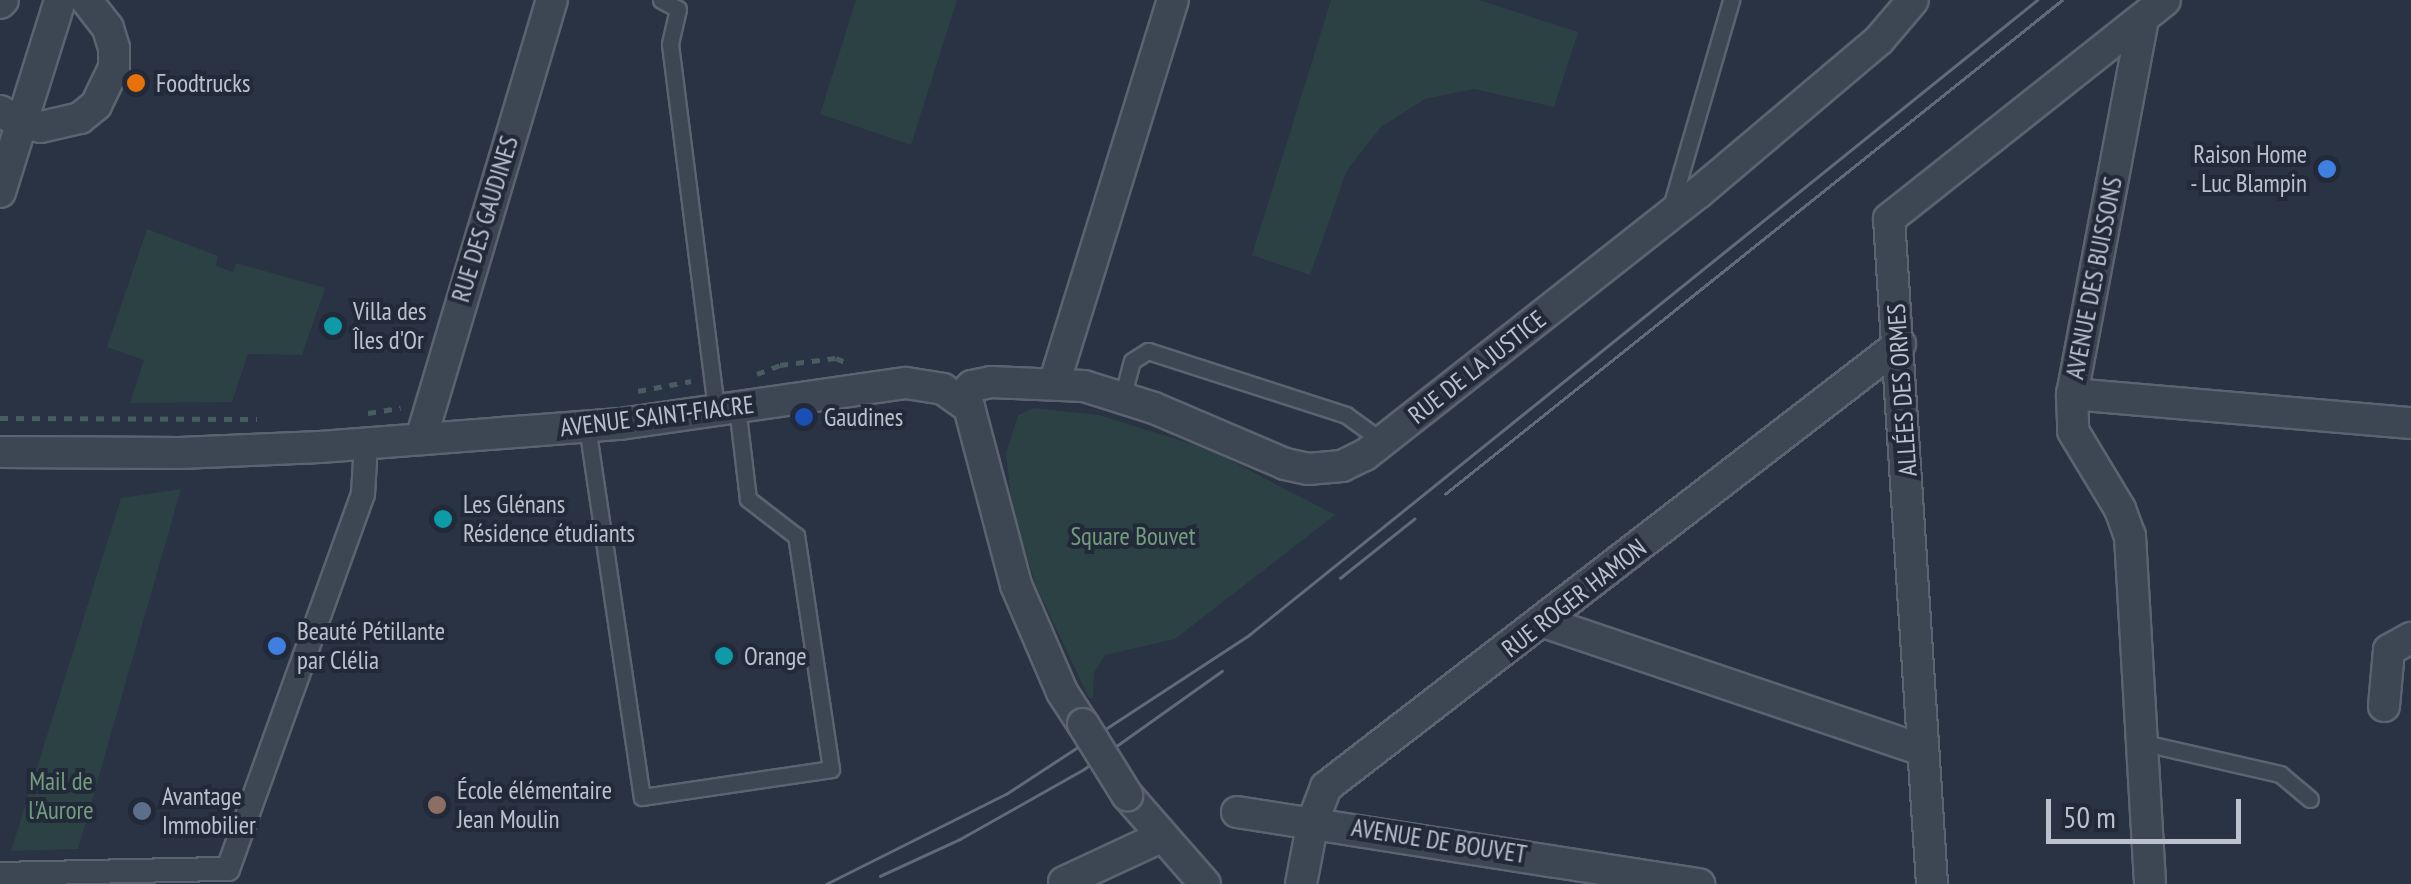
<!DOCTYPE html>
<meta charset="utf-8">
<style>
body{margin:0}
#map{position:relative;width:2411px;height:884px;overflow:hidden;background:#293343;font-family:"PT Sans Narrow",sans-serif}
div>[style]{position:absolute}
.green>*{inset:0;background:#2b4144}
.path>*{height:5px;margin-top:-2.5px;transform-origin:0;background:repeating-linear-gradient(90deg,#495d61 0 8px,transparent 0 16px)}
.roads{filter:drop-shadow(2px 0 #5c6370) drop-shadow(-2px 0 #5c6370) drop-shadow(0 2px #5c6370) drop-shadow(0 -2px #5c6370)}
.service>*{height:15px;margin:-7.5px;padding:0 7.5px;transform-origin:7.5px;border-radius:7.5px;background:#3d4653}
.pedestrian>*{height:22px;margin:-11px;padding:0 11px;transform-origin:11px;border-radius:11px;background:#3d4653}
.minor>*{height:30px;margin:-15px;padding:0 15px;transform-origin:15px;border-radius:15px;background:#3d4653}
.tram>*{height:2.5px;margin:-1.25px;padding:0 1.25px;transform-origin:1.25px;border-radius:1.25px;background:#5f6a7a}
.bridges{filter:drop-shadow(2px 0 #5c6370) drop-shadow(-2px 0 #5c6370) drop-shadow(0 2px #5c6370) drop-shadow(0 -2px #5c6370)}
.minor-bridge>*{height:30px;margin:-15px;padding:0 15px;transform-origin:15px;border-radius:15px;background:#3d4653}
.dots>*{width:28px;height:28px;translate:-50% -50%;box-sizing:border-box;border:5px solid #222a39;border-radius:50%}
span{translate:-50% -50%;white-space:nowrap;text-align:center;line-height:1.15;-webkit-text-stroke:8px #222a39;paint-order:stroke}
.poi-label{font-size:25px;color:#bbc1cd}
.left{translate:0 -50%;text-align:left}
.right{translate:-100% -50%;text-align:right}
.street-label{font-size:25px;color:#bbc1cd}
.park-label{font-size:25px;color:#739c7d}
.scale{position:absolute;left:2046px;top:799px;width:195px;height:45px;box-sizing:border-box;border:5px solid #bbc1cd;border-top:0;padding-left:12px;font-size:30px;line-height:35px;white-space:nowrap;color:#bbc1cd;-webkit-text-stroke:8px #222a39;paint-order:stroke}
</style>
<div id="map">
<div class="green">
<div style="clip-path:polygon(856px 0,957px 0,911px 145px,820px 114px)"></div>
<div style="clip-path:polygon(1331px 0,1479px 0,1578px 32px,1554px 107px,1474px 89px,1425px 99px,1381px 127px,1347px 170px,1310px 275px,1252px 255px)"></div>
<div style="clip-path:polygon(147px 229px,218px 256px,216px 266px,233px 272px,236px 263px,325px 288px,302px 355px,248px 354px,232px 402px,130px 403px,144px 360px,107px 347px)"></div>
<div style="clip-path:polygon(1034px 408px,1099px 415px,1211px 450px,1335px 515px,1175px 639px,1105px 655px,1094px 673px,1093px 698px,1089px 698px,1036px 586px,1012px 508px,1006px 453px,1018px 415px)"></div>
<div style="clip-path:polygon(181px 489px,78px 849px,11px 851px,121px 498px)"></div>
</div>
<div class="path">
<div style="left:757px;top:374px;width:25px;rotate:-21deg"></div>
<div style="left:780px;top:365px;width:56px;rotate:-7.1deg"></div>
<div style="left:836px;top:358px;width:12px;rotate:24deg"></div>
<div style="left:638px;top:391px;width:54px;rotate:-10.7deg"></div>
<div style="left:368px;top:413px;width:33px;rotate:-9deg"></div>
<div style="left:0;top:418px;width:257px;rotate:0.2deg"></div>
</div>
<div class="roads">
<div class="service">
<div style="left:661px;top:0;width:19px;rotate:28deg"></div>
<div style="left:678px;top:9px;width:36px;rotate:103deg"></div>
<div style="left:670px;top:44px;width:369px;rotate:82.8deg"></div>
<div style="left:1671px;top:207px;width:216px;rotate:-73.8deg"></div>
<div style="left:1122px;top:398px;width:38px;rotate:-75deg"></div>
<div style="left:1132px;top:361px;width:19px;rotate:-32deg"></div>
<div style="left:1148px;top:351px;width:208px;rotate:17.9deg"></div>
<div style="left:1346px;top:415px;width:44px;rotate:35.8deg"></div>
<div style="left:587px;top:426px;width:375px;rotate:81.6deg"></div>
<div style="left:642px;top:797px;width:191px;rotate:-8.4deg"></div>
<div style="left:831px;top:769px;width:236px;rotate:-98.5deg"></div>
<div style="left:796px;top:536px;width:61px;rotate:-142.4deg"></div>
<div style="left:748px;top:499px;width:93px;rotate:-96.8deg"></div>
<div style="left:2140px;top:742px;width:144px;rotate:12.9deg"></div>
<div style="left:2280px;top:774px;width:39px;rotate:40deg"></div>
</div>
<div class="pedestrian">
<div style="left:0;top:874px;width:228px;rotate:-1.3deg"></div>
<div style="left:228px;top:869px;width:399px;rotate:-70.2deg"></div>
<div style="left:363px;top:494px;width:51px;rotate:-86.6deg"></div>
</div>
<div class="minor">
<div style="left:0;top:3px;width:4px;rotate:-45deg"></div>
<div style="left:2143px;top:19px;width:382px;rotate:100.7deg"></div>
<div style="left:2072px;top:394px;width:37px;rotate:88deg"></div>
<div style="left:2073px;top:431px;width:91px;rotate:58.9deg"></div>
<div style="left:2120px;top:509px;width:29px;rotate:70deg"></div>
<div style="left:2130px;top:536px;width:349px;rotate:86.7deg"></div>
<div style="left:0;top:111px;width:24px;rotate:30deg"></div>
<div style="left:21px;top:123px;width:20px;rotate:11deg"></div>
<div style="left:41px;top:127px;width:40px;rotate:-13deg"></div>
<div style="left:80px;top:118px;width:21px;rotate:-39deg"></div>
<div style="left:96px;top:105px;width:41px;rotate:-64.1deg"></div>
<div style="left:114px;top:68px;width:20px;rotate:-90deg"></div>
<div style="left:114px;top:48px;width:21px;rotate:-107deg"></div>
<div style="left:108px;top:28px;width:36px;rotate:-128deg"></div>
<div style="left:0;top:192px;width:201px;rotate:-72.6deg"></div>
<div style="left:1054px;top:384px;width:402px;rotate:-72.8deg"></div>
<div style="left:2072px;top:394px;width:340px;rotate:4.9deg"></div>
<div style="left:960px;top:398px;width:17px;rotate:-45deg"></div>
<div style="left:972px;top:386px;width:19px;rotate:-12deg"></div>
<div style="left:991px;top:382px;width:93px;rotate:2.5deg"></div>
<div style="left:1084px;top:386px;width:73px;rotate:17.4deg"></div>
<div style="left:1154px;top:408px;width:142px;rotate:23.1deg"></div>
<div style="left:1285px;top:464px;width:24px;rotate:12deg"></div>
<div style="left:1308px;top:469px;width:34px;rotate:-5deg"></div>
<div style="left:1342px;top:466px;width:25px;rotate:-26deg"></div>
<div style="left:1365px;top:455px;width:424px;rotate:-38.2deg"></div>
<div style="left:1698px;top:193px;width:237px;rotate:-40.2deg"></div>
<div style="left:1879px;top:40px;width:52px;rotate:-49.6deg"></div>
<div style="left:421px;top:439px;width:458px;rotate:-73.4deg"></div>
<div style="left:0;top:452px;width:180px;rotate:0.3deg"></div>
<div style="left:180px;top:453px;width:140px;rotate:-2.5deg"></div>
<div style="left:320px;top:447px;width:301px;rotate:-4.4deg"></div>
<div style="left:620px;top:424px;width:289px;rotate:-8.2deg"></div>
<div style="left:906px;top:383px;width:37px;rotate:9deg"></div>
<div style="left:943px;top:389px;width:32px;rotate:35deg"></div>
<div style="left:969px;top:407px;width:184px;rotate:75.2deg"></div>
<div style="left:1016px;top:585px;width:116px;rotate:66.7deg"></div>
<div style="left:1062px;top:692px;width:38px;rotate:57deg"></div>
<div style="left:1544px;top:622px;width:399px;rotate:18.7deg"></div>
<div style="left:2384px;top:706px;width:56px;rotate:-84.9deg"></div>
<div style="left:2389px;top:650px;width:25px;rotate:-29deg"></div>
<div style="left:1127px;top:795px;width:118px;rotate:48.8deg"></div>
<div style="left:1237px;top:812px;width:468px;rotate:8.9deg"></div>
<div style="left:1064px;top:882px;width:107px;rotate:-24.9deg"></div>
<div style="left:1301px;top:884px;width:64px;rotate:-79.2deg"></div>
<div style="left:1313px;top:821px;width:36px;rotate:-69deg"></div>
<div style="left:1326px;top:787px;width:725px;rotate:-37.66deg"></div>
<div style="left:1932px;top:884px;width:666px;rotate:-93.7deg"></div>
<div style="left:1889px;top:219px;width:352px;rotate:-38.4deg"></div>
</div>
</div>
<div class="tram">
<div style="left:1445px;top:494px;width:790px;rotate:-38.68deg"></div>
<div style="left:1340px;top:578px;width:95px;rotate:-38.6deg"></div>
<div style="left:880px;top:876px;width:88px;rotate:-24.8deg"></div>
<div style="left:960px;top:839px;width:142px;rotate:-29.4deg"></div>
<div style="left:1084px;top:769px;width:169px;rotate:-35.4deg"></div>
<div style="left:826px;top:884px;width:201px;rotate:-26.6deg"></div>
<div style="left:1006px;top:794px;width:290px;rotate:-33.2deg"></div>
<div style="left:1249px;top:635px;width:1012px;rotate:-38.86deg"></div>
</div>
<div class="bridges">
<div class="minor-bridge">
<div style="left:1083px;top:724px;width:84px;rotate:58.2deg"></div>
</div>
</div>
<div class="dots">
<div style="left:136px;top:83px;background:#e8710a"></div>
<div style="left:2327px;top:169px;background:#3f7fe0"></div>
<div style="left:333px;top:326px;background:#0f9aa8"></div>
<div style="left:804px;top:417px;background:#1a4fb4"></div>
<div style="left:443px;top:519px;background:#0f9aa8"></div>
<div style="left:277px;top:646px;background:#3f7fe0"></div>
<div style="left:724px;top:656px;background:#0f9aa8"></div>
<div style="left:437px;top:805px;background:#8d6e63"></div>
<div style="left:142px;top:811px;background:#5c6f8a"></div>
</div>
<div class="poi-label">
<span class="left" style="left:156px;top:83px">Foodtrucks</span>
<span class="right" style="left:2307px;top:169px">Raison Home<br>- Luc Blampin</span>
<span class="left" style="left:353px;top:326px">Villa des<br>Îles d'Or</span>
<span class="left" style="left:824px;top:417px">Gaudines</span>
<span class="left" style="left:463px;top:519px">Les Glénans<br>Résidence étudiants</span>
<span class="left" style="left:297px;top:646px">Beauté Pétillante<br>par Clélia</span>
<span class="left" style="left:744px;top:656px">Orange</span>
<span class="left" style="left:457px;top:805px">École élémentaire<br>Jean Moulin</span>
<span class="left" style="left:162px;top:811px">Avantage<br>Immobilier</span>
</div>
<div class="street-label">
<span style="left:485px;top:219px;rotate:-73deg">RUE DES GAUDINES</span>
<span style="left:2094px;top:278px;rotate:-79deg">AVENUE DES BUISSONS</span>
<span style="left:1477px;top:367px;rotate:-38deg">RUE DE LA JUSTICE</span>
<span style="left:1902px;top:390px;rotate:-94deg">ALLÉES DES ORMES</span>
<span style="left:657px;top:416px;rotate:-7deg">AVENUE SAINT-FIACRE</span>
<span style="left:1574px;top:598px;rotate:-38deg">RUE ROGER HAMON</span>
<span style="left:1439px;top:841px;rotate:9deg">AVENUE DE BOUVET</span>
</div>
<div class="park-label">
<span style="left:1133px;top:536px">Square Bouvet</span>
<span style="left:61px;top:796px">Mail de<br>l'Aurore</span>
</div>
<div class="scale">50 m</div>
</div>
